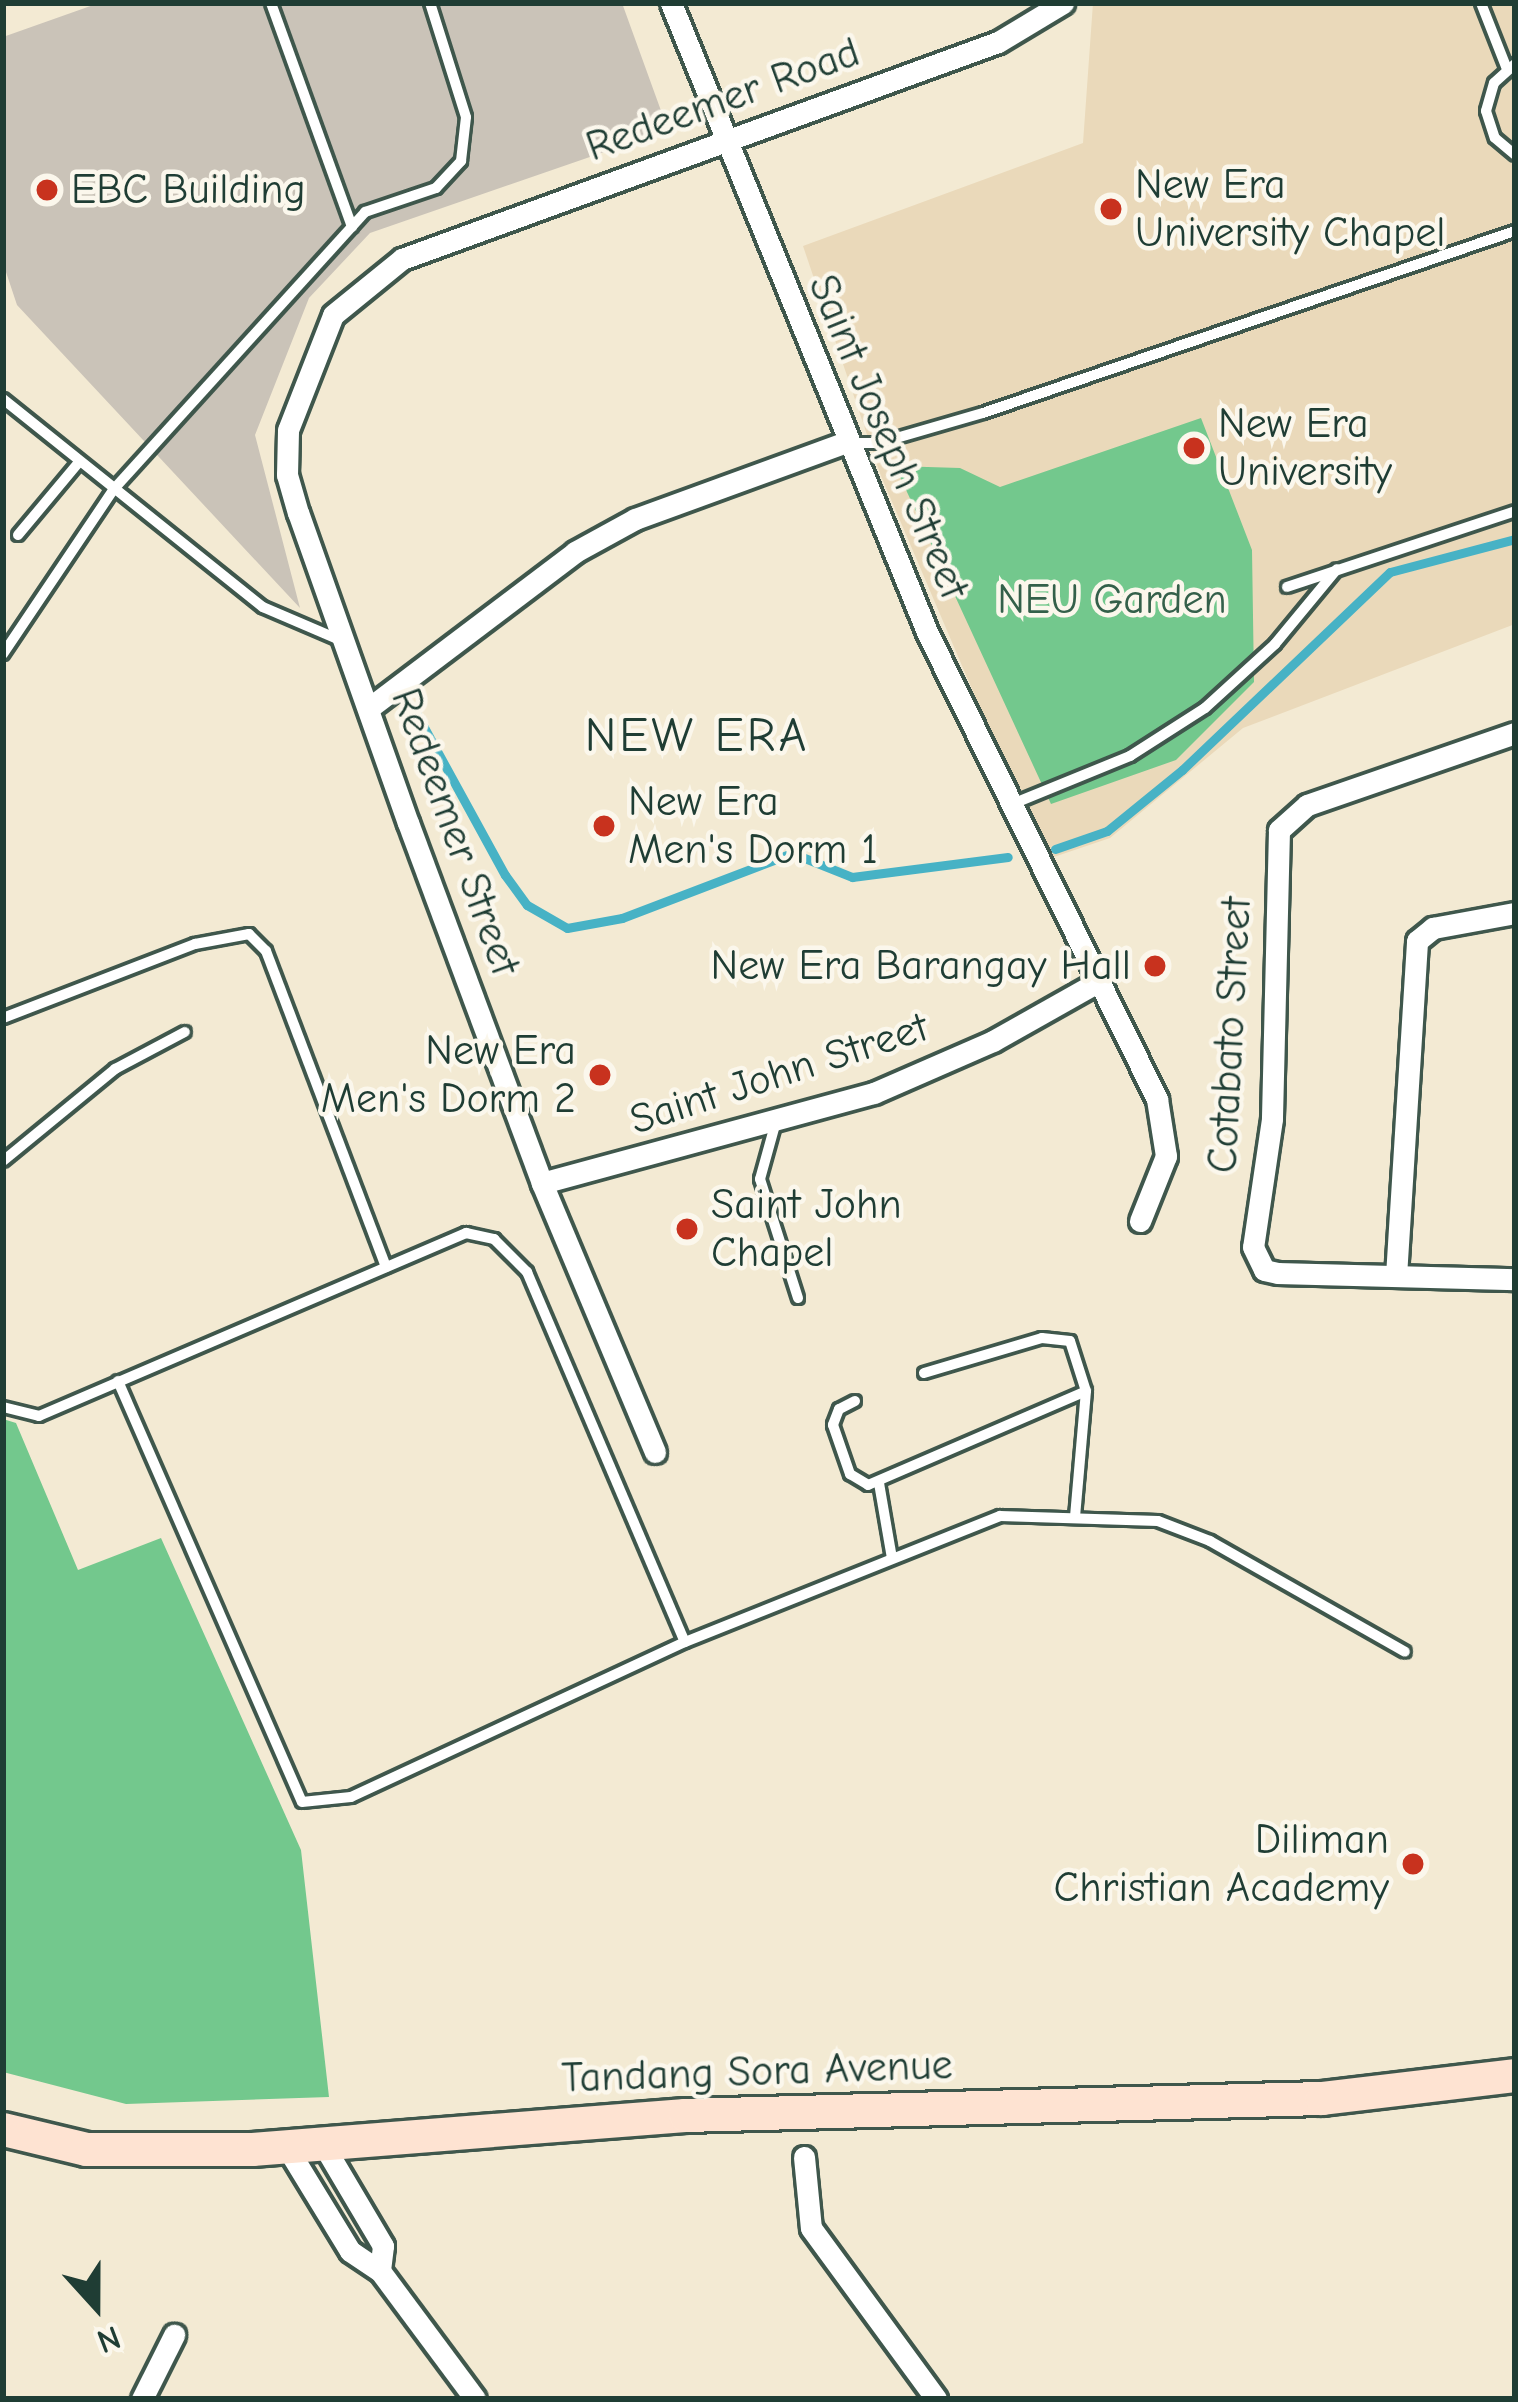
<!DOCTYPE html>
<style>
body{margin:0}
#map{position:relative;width:1518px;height:2402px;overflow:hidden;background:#f3ead3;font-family:"Comic Neue",sans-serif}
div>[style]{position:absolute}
.built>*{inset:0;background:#ead9ba}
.industrial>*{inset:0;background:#cac3b8}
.green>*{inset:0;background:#73c88d}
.stream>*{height:9px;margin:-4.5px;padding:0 4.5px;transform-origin:4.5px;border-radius:4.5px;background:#47b2c5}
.roads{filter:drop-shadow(3px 0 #3f574c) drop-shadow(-3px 0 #3f574c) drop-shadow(0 3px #3f574c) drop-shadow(0 -3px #3f574c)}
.service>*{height:10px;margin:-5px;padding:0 5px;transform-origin:5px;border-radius:5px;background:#fff}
.minor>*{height:21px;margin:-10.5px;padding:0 10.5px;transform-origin:10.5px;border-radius:10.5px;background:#fff}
.secondary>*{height:33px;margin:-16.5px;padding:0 16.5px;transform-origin:16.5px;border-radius:16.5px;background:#fee3d2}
.dots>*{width:33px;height:33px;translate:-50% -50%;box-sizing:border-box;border:6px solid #fbf7ec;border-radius:50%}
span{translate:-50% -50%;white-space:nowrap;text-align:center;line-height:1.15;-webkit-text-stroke:9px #fbf7ec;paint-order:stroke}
.street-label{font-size:42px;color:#1f3d34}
.poi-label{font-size:42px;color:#1f3d34}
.left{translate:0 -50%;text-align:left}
.right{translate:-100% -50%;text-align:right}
.park-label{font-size:42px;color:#34604a}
.quarter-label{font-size:48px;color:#1f3d34;letter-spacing:3px}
.frame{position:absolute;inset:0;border:6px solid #1f3d34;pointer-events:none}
.north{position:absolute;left:36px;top:2246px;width:120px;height:120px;-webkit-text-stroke:9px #fbf7ec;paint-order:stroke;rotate:159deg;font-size:33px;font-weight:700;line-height:48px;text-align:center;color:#1f3d34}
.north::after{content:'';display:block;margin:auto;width:42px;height:54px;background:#1f3d34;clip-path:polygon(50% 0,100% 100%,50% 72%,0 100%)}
</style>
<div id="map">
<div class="built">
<div style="clip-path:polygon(1093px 3px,1515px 3px,1515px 624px,1243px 728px,1110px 838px,1045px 860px,881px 476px,803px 246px,1083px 143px)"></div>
</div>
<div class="industrial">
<div style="clip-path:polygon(99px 3px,622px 3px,668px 130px,370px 233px,309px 298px,255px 435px,300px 608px,17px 305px,3px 263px,3px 37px)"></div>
</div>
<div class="green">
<div style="clip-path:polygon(1201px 418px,1252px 550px,1254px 682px,1176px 760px,1051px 804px,895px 466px,960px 468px,1000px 487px)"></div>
<div style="clip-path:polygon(3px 1419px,16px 1423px,78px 1570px,161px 1538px,301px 1850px,329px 2097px,126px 2104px,3px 2072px)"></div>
</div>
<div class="stream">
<div style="left:414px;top:709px;width:189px;rotate:61.3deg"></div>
<div style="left:505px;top:875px;width:37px;rotate:54deg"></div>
<div style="left:527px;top:905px;width:46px;rotate:29.9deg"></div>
<div style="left:567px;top:928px;width:56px;rotate:-10.3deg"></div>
<div style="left:622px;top:918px;width:182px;rotate:-20.9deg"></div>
<div style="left:792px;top:853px;width:65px;rotate:21.8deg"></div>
<div style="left:852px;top:877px;width:157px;rotate:-7.3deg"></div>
<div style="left:1055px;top:849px;width:55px;rotate:-19.1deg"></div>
<div style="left:1107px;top:831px;width:97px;rotate:-39.1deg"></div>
<div style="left:1182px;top:770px;width:287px;rotate:-43.6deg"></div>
<div style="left:1390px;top:572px;width:129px;rotate:-14.8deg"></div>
</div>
<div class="roads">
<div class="service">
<div style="left:271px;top:3px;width:238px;rotate:70.1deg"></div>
<div style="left:1481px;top:3px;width:71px;rotate:68.5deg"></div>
<div style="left:1515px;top:64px;width:28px;rotate:138deg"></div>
<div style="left:1494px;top:83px;width:29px;rotate:106deg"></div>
<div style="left:1486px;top:111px;width:28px;rotate:72deg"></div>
<div style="left:1495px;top:138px;width:26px;rotate:40deg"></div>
<div style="left:3px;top:399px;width:333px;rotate:38.7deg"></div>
<div style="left:263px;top:607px;width:84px;rotate:23.2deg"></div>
<div style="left:851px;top:443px;width:28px"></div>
<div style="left:879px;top:443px;width:108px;rotate:-16.1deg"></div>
<div style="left:983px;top:413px;width:562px;rotate:-18.89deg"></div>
<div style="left:18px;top:535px;width:95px;rotate:-50.1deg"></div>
<div style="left:1287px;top:587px;width:240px;rotate:-18.4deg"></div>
<div style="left:3px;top:654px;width:199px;rotate:-56.1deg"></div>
<div style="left:114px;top:489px;width:374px;rotate:-47.8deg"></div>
<div style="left:365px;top:212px;width:75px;rotate:-18.7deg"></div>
<div style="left:436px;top:188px;width:37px;rotate:-47deg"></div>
<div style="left:461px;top:161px;width:44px;rotate:-83.5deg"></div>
<div style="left:466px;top:117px;width:120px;rotate:-107.5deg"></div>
<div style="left:1010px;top:805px;width:130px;rotate:-22.2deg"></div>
<div style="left:1130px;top:756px;width:89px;rotate:-32.6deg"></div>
<div style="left:1205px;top:708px;width:95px;rotate:-42.4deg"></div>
<div style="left:1275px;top:644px;width:97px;rotate:-50.4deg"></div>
<div style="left:3px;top:1018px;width:206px;rotate:-21.1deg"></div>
<div style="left:195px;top:944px;width:55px;rotate:-10.5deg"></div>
<div style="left:249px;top:934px;width:24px;rotate:45deg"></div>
<div style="left:266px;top:951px;width:338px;rotate:69.2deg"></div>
<div style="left:775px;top:1125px;width:56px;rotate:105.5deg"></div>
<div style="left:760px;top:1179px;width:125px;rotate:72.3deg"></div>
<div style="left:3px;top:1161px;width:145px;rotate:-39.4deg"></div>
<div style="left:115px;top:1069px;width:79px;rotate:-27.9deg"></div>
<div style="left:924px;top:1373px;width:123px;rotate:-16.5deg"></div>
<div style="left:1042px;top:1338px;width:28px;rotate:6deg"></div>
<div style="left:1070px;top:1341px;width:52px;rotate:72.3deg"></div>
<div style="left:1086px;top:1391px;width:125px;rotate:95deg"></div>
<div style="left:118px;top:1381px;width:459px;rotate:66.4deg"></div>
<div style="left:302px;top:1802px;width:49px;rotate:-5.8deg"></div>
<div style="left:351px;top:1797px;width:368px;rotate:-24.9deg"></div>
<div style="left:685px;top:1642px;width:339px;rotate:-21.8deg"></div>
<div style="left:1000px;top:1516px;width:158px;rotate:1.8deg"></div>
<div style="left:1158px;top:1521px;width:56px;rotate:21deg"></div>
<div style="left:1210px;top:1541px;width:224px;rotate:29.6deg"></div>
<div style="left:855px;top:1401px;width:18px;rotate:153deg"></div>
<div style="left:839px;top:1409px;width:17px;rotate:111deg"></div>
<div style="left:833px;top:1425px;width:52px;rotate:70.9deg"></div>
<div style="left:850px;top:1474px;width:21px;rotate:31deg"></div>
<div style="left:868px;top:1485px;width:237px;rotate:-23.3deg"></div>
<div style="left:3px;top:1407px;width:37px;rotate:14deg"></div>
<div style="left:39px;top:1416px;width:465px;rotate:-23.2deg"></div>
<div style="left:466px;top:1233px;width:29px;rotate:12deg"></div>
<div style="left:494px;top:1239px;width:47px;rotate:45deg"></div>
<div style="left:527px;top:1272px;width:402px;rotate:66.9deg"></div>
<div style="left:879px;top:1483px;width:76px;rotate:80.2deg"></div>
</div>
<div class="minor">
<div style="left:671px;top:3px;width:679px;rotate:67.85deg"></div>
<div style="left:927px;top:632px;width:521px;rotate:63.78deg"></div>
<div style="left:1157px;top:1099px;width:58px;rotate:81deg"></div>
<div style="left:1166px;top:1156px;width:70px;rotate:111.8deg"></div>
<div style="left:369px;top:708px;width:258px;rotate:-37.1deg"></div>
<div style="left:575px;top:552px;width:68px;rotate:-28.8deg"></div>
<div style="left:635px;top:519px;width:222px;rotate:-20deg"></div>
<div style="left:1515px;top:733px;width:220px;rotate:160.9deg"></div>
<div style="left:1307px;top:805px;width:38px;rotate:138deg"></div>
<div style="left:1279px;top:830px;width:289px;rotate:91.4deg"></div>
<div style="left:1272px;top:1119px;width:129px;rotate:98.4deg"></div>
<div style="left:1253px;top:1247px;width:25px;rotate:64deg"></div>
<div style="left:1264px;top:1270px;width:14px;rotate:12deg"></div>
<div style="left:1278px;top:1273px;width:237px;rotate:1.5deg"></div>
<div style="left:542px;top:1183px;width:344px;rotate:-15.2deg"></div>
<div style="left:874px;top:1093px;width:130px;rotate:-23.6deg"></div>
<div style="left:993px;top:1041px;width:116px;rotate:-29.4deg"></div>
<div style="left:1396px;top:1276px;width:336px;rotate:-86.4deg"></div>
<div style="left:1417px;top:941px;width:21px;rotate:-39deg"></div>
<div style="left:1433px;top:928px;width:83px;rotate:-10.4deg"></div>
<div style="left:655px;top:1452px;width:292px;rotate:-112.8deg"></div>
<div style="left:542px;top:1183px;width:384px;rotate:-110.4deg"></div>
<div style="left:408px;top:823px;width:329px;rotate:-109.5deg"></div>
<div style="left:298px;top:513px;width:40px;rotate:-106deg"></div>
<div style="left:287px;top:475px;width:45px;rotate:-88.7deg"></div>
<div style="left:288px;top:430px;width:123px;rotate:-68.6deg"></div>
<div style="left:333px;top:315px;width:89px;rotate:-39.1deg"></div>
<div style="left:402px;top:259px;width:634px;rotate:-20.01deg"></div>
<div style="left:998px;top:42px;width:76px;rotate:-31deg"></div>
<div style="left:321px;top:2141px;width:122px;rotate:59.4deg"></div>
<div style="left:383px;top:2246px;width:25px;rotate:97deg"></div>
<div style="left:286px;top:2146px;width:123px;rotate:58.6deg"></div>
<div style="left:350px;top:2251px;width:36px;rotate:34deg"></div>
<div style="left:380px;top:2271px;width:159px;rotate:53.4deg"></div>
<div style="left:804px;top:2157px;width:71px;rotate:84.4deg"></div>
<div style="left:811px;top:2228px;width:212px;rotate:53.8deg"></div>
<div style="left:142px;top:2399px;width:72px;rotate:-63.4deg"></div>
</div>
<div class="secondary">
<div style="left:3px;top:2129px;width:85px;rotate:13.5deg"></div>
<div style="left:86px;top:2149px;width:166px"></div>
<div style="left:252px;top:2149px;width:434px;rotate:-4.5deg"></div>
<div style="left:685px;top:2115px;width:637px;rotate:-1.53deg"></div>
<div style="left:1322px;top:2098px;width:194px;rotate:-6.8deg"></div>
</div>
</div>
<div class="dots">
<div style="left:47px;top:190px;background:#c8321e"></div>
<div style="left:1111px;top:209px;background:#c8321e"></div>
<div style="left:1194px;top:448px;background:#c8321e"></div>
<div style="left:604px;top:826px;background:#c8321e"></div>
<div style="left:1155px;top:966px;background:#c8321e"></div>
<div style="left:600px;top:1075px;background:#c8321e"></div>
<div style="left:687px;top:1229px;background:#c8321e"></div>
<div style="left:1413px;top:1864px;background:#c8321e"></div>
</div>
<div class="street-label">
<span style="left:723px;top:100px;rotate:-20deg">Redeemer Road</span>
<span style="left:888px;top:437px;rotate:67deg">Saint Joseph Street</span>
<span style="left:455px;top:832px;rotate:70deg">Redeemer Street</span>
<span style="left:1230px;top:1035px;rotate:-87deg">Cotabato Street</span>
<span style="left:779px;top:1074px;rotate:-18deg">Saint John Street</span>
<span style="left:757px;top:2072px;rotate:-2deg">Tandang Sora Avenue</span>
</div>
<div class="poi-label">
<span class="left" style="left:1135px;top:209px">New Era<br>University Chapel</span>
<span class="left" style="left:71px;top:190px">EBC Building</span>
<span class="left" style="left:1218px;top:448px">New Era<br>University</span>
<span class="left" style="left:628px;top:826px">New Era<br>Men's Dorm 1</span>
<span class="right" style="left:1131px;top:966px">New Era Barangay Hall</span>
<span class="right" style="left:576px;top:1075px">New Era<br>Men's Dorm 2</span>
<span class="left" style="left:711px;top:1229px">Saint John<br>Chapel</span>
<span class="right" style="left:1389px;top:1864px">Diliman<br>Christian Academy</span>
</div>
<div class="park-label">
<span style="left:1112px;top:600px">NEU Garden</span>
</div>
<div class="quarter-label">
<span style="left:697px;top:736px">NEW ERA</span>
</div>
<div class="frame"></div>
<div class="north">N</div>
</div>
